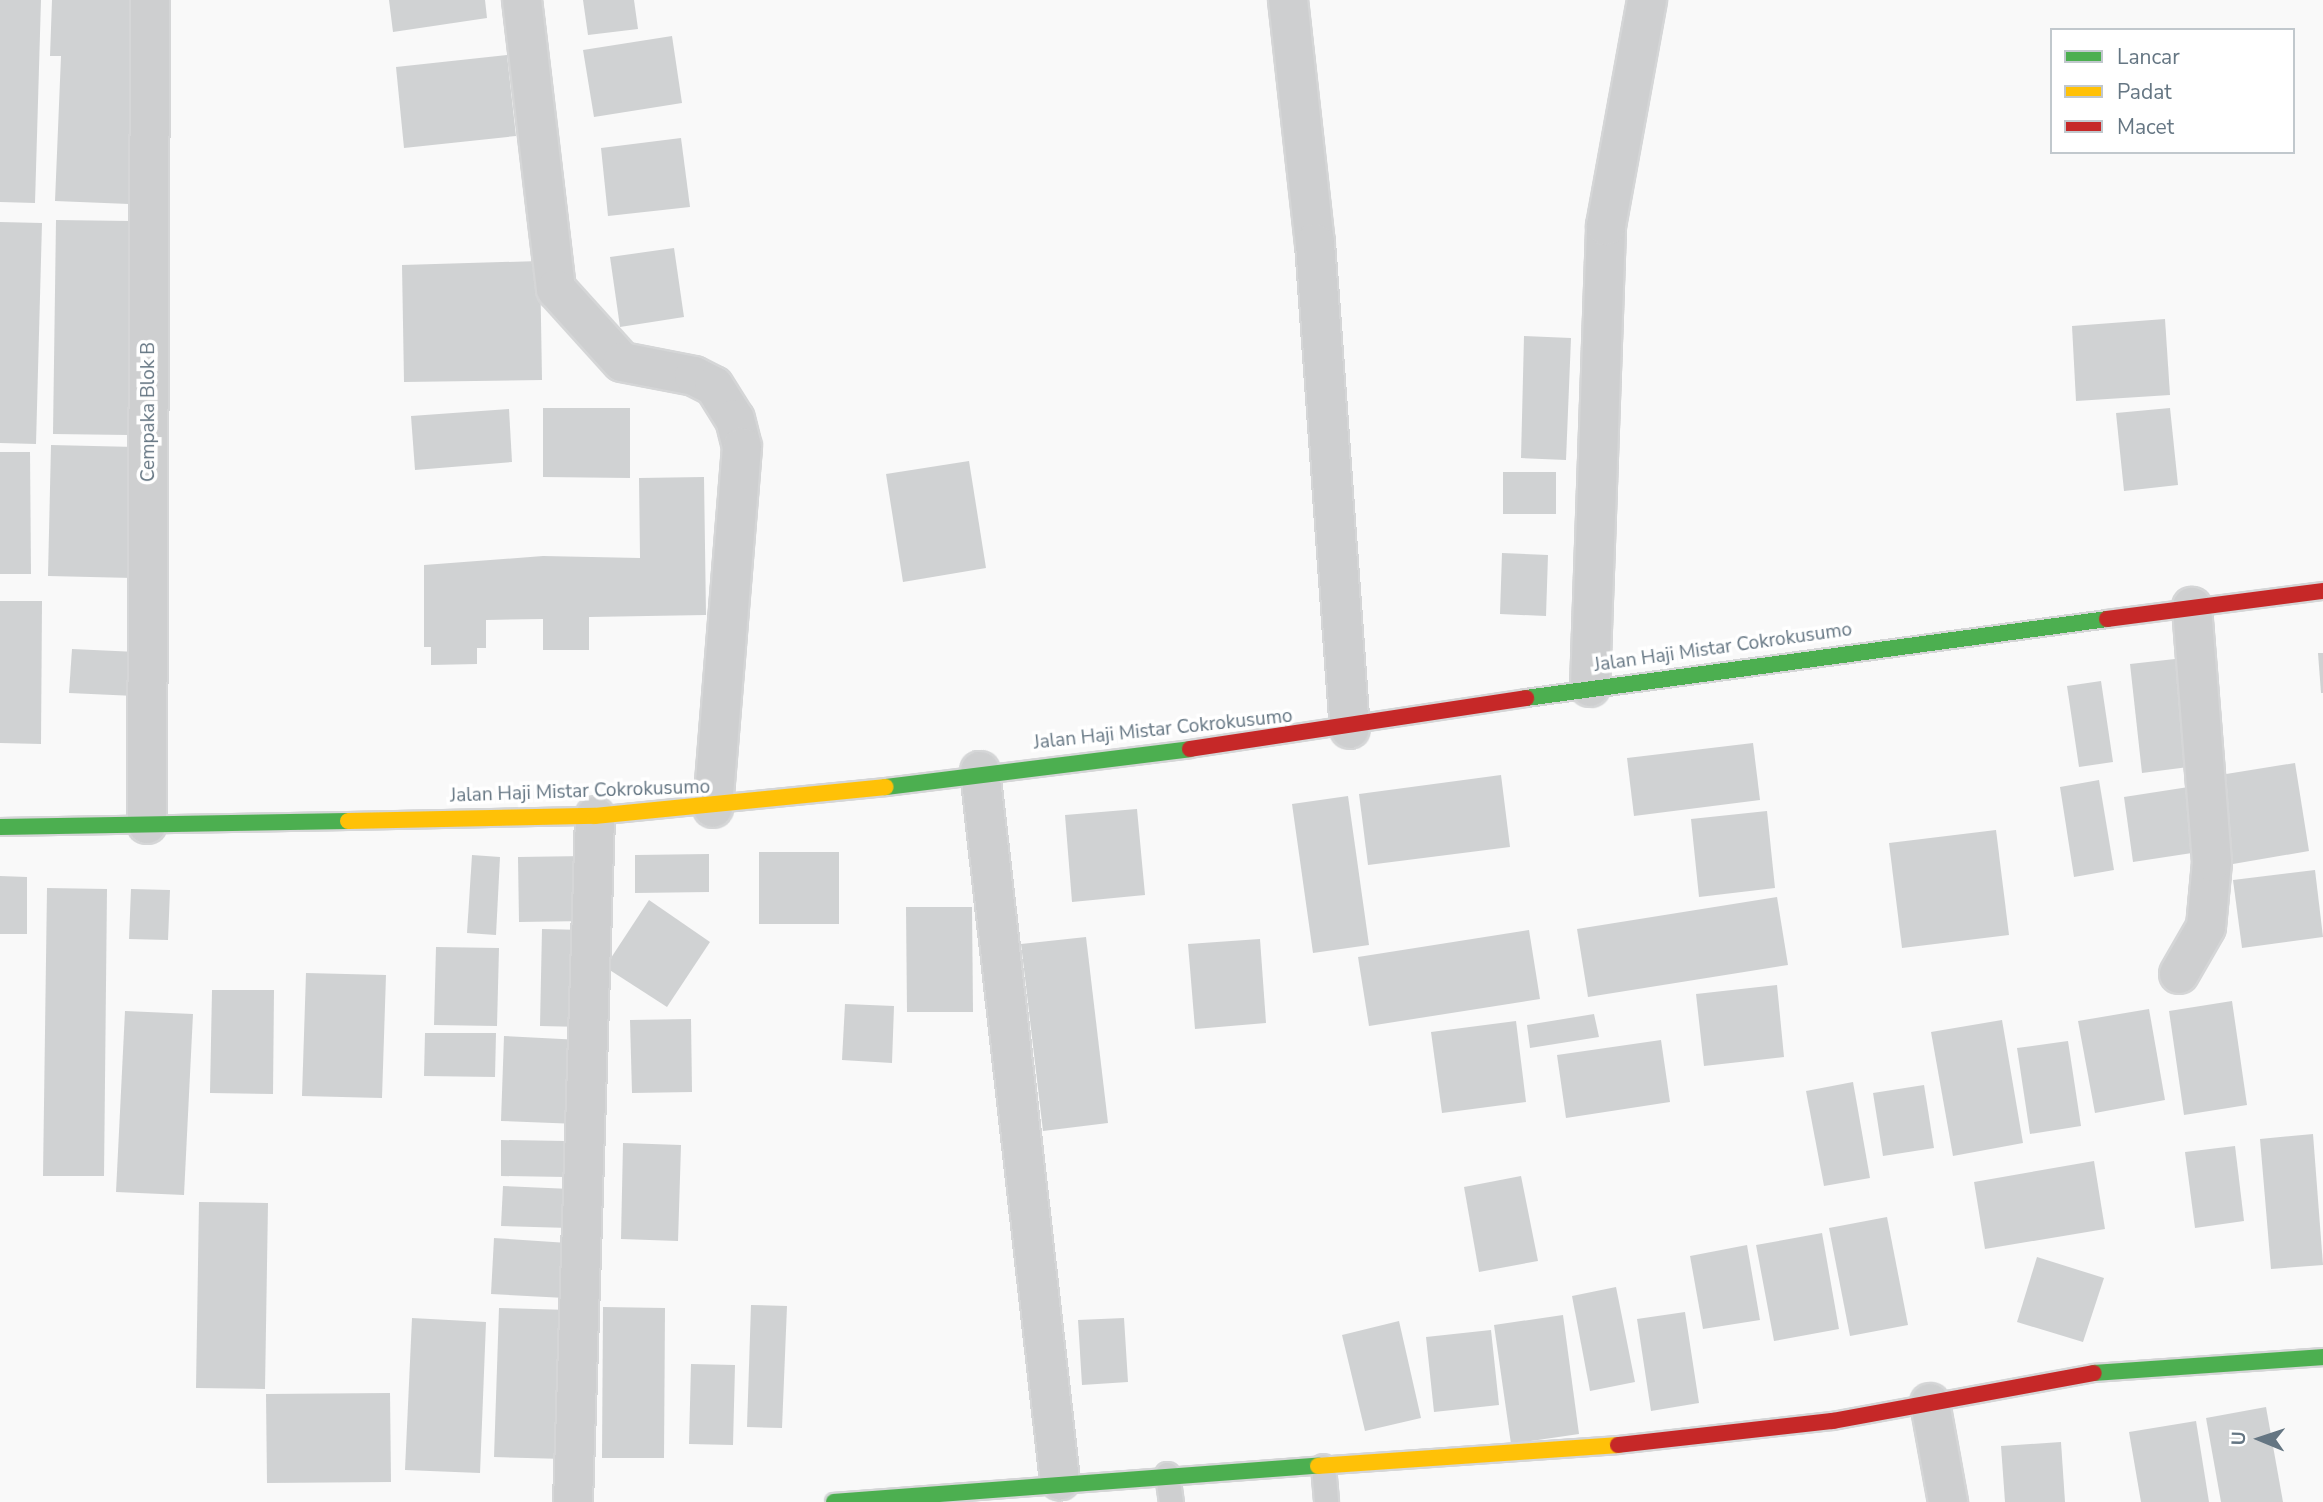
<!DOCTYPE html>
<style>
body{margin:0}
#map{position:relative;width:2323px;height:1502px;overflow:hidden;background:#f9f9f9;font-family:"Nunito Sans",sans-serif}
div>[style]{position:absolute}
.building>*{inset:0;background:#d0d2d3}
.roads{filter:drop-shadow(2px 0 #d5d6d7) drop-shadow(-2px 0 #d5d6d7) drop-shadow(0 2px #d5d6d7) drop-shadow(0 -2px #d5d6d7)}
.lane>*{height:23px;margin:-11.5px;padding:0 11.5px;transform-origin:11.5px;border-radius:11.5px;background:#cecfd0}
.street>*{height:38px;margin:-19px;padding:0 19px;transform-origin:19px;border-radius:19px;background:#cecfd0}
.fast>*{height:16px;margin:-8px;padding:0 8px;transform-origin:8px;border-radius:8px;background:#4caf50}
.slow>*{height:16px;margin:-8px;padding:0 8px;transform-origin:8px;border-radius:8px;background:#ffc107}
.jam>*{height:16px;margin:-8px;padding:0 8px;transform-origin:8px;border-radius:8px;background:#c62828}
span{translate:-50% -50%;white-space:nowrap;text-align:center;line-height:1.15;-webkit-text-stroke:7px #fff;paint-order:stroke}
.street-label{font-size:19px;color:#657683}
.legend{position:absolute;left:2050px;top:28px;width:245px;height:126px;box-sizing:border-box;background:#fff;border:2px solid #c1c8cd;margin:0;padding:9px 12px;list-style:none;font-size:21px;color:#657683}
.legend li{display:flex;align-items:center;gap:14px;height:35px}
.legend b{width:35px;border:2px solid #c1c8cd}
.north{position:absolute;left:2225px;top:1404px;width:70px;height:70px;-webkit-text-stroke:5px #fff;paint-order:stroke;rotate:272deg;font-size:19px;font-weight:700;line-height:28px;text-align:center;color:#657683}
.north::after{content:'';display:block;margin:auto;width:24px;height:32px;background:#657683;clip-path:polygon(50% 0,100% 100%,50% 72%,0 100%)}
</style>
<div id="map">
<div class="building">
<div style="clip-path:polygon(0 0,41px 0,35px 203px,0 202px)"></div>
<div style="clip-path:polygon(52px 0,136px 0,129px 204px,55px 201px,61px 56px,50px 56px)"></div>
<div style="clip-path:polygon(389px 0,485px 0,487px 18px,393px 32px)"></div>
<div style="clip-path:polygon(583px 0,634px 0,638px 29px,588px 35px)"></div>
<div style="clip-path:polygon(672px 36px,682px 103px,594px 117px,583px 50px)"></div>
<div style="clip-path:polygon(507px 55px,516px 136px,404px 148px,396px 67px)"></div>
<div style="clip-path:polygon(681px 138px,690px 207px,608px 216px,601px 148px)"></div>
<div style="clip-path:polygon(56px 220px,132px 221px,129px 435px,53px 434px)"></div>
<div style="clip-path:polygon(0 222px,42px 223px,36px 444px,0 443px)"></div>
<div style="clip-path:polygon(674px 248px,684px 317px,620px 327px,610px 257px)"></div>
<div style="clip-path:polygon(540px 261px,542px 380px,404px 382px,402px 265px)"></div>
<div style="clip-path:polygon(2165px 319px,2170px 395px,2076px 401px,2072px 326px)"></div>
<div style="clip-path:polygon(1524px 336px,1571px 338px,1566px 460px,1521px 458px)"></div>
<div style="clip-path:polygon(543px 408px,630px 408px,630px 478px,543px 477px)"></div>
<div style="clip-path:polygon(2170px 408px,2178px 485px,2124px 491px,2116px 413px)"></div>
<div style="clip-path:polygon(509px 409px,512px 462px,415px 470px,411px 416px)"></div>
<div style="clip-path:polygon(51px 445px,136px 447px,133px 578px,48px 576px)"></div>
<div style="clip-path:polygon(0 452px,30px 452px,31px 574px,0 574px)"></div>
<div style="clip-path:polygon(969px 461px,986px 568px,903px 582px,886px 474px)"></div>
<div style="clip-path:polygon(1503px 472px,1556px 472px,1556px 514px,1503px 514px)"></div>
<div style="clip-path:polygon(704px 477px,706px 615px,589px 617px,589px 650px,543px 650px,543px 619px,486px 620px,486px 648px,477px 648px,477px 664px,431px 665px,431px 647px,424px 647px,424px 565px,543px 556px,640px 558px,639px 478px)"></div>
<div style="clip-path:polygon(1502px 553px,1548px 555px,1546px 616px,1500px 614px)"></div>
<div style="clip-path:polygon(0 601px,42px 601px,41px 744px,0 743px)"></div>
<div style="clip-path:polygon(72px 649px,137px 652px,135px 696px,69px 693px)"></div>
<div style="clip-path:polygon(2318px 653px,2323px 653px,2323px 693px,2321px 693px)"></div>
<div style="clip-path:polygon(2184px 658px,2196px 766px,2142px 773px,2130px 664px)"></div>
<div style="clip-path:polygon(2101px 681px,2113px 762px,2079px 767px,2067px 686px)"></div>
<div style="clip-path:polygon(1753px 743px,1760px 800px,1634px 816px,1627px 758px)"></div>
<div style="clip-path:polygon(2295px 763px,2309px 851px,2233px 864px,2220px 775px)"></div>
<div style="clip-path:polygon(1501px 775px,1510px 847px,1368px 865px,1359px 794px)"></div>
<div style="clip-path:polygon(2099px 780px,2114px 870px,2074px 877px,2060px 787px)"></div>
<div style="clip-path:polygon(2195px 786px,2205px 851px,2133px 862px,2124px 797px)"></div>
<div style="clip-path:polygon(1348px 796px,1369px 945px,1313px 953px,1292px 804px)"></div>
<div style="clip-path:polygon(1137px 809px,1145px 895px,1072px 902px,1065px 815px)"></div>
<div style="clip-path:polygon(1767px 811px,1775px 888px,1699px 897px,1691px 819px)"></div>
<div style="clip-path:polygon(1996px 830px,2009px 935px,1902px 948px,1889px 843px)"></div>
<div style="clip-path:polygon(759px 852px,839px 852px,839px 924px,759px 924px)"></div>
<div style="clip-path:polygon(709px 854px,709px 892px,635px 893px,635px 855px)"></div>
<div style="clip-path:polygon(472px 855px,500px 857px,496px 935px,467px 933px)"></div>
<div style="clip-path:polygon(586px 856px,587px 921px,519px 922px,518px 857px)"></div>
<div style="clip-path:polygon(2315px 870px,2323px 937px,2242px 948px,2233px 880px)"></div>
<div style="clip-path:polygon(0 876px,27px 877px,27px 934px,0 934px)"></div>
<div style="clip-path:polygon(47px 888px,107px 889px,104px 1176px,43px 1176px)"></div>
<div style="clip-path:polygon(131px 889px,170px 890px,168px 940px,129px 939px)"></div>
<div style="clip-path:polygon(1777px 897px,1788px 965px,1588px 997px,1577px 929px)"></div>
<div style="clip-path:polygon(649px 900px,710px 942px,667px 1007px,605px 967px)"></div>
<div style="clip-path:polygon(906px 907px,972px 907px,973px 1012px,907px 1012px)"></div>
<div style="clip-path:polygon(542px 929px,585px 930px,583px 1027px,540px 1026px)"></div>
<div style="clip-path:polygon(1529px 930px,1540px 999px,1369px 1026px,1358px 957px)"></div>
<div style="clip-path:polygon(1086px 937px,1108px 1123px,1043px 1131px,1021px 944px)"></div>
<div style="clip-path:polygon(1260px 939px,1266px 1023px,1195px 1029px,1188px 944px)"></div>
<div style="clip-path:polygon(436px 947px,499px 948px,497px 1026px,434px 1025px)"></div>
<div style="clip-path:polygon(306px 973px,386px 975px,382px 1098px,302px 1096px)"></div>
<div style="clip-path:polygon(1777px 985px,1784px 1057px,1704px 1066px,1696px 994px)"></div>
<div style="clip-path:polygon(212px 990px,274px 990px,273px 1094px,210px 1093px)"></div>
<div style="clip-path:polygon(2232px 1001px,2247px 1105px,2184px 1115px,2169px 1011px)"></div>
<div style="clip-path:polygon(845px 1004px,894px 1006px,892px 1063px,842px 1060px)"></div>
<div style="clip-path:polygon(2149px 1009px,2165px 1100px,2095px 1113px,2078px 1021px)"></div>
<div style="clip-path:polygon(125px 1011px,193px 1014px,184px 1195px,116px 1192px)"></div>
<div style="clip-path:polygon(1594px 1014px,1599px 1037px,1530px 1048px,1527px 1025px)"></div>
<div style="clip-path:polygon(691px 1019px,692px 1092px,632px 1093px,630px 1020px)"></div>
<div style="clip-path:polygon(2002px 1020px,2023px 1143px,1953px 1156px,1931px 1032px)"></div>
<div style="clip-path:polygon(1516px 1021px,1526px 1102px,1442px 1113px,1431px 1032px)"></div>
<div style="clip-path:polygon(425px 1033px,496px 1033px,495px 1077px,424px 1076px)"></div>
<div style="clip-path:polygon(504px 1036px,581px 1040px,578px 1124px,501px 1121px)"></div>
<div style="clip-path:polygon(1661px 1040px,1670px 1102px,1566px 1118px,1557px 1055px)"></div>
<div style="clip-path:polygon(2068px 1041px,2081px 1126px,2030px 1134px,2017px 1048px)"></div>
<div style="clip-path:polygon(1853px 1082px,1870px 1178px,1824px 1186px,1806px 1091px)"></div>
<div style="clip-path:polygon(1924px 1085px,1934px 1148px,1883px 1156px,1873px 1093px)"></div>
<div style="clip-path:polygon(2313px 1134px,2323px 1265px,2271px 1269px,2260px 1139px)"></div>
<div style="clip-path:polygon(501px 1140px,566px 1141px,565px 1177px,501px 1176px)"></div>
<div style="clip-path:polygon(623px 1143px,681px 1145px,678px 1241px,621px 1239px)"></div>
<div style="clip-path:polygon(2235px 1146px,2244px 1221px,2195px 1228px,2185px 1152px)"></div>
<div style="clip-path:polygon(2094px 1161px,2105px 1229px,1985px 1249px,1974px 1182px)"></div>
<div style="clip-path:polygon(1521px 1176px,1538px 1261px,1479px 1272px,1464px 1187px)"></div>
<div style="clip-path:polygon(503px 1186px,571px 1189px,570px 1228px,501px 1226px)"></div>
<div style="clip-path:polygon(199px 1202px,268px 1203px,265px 1389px,196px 1388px)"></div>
<div style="clip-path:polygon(1887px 1217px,1908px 1325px,1850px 1336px,1829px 1228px)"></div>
<div style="clip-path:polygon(1822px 1233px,1839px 1329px,1774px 1341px,1756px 1245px)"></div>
<div style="clip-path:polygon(494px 1238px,568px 1243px,565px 1298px,491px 1294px)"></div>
<div style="clip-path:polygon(1747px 1245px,1760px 1320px,1703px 1329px,1690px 1256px)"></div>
<div style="clip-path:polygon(2037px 1257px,2104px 1278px,2083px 1342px,2017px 1322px)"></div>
<div style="clip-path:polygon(1616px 1287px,1635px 1382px,1590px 1391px,1572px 1296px)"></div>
<div style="clip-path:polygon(751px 1305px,787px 1306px,782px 1428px,747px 1427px)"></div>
<div style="clip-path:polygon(603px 1307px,665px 1308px,664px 1458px,602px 1458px)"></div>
<div style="clip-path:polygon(499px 1308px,570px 1310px,565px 1459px,494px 1457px)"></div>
<div style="clip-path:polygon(1685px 1312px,1699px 1403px,1651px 1411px,1637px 1319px)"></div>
<div style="clip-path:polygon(1563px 1315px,1579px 1434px,1511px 1444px,1494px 1325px)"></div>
<div style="clip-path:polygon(412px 1318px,486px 1322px,480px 1473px,405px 1470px)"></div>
<div style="clip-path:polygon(1124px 1318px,1128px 1382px,1082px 1385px,1078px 1320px)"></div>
<div style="clip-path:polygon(1399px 1321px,1421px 1418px,1365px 1431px,1342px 1335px)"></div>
<div style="clip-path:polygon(1491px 1330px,1499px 1405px,1434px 1412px,1426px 1337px)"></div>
<div style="clip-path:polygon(691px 1364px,735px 1365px,733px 1445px,689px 1444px)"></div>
<div style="clip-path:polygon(390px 1393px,391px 1482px,267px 1483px,266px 1394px)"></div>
<div style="clip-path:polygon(2266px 1407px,2283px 1502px,2221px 1502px,2206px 1418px)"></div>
<div style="clip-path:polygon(2196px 1421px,2209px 1502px,2141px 1502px,2129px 1432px)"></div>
<div style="clip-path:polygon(2061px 1442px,2065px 1502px,2005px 1502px,2001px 1446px)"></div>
</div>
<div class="roads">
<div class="lane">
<div style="left:1323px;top:1466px;width:36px;rotate:85deg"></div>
<div style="left:1167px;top:1474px;width:28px;rotate:82deg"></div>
</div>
<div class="street">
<div style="left:522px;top:0;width:291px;rotate:83.3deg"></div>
<div style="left:556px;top:289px;width:98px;rotate:47.9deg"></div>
<div style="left:622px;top:362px;width:73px;rotate:11deg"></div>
<div style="left:694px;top:376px;width:22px;rotate:27deg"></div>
<div style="left:714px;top:386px;width:39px;rotate:58deg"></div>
<div style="left:735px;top:419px;width:29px;rotate:76deg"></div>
<div style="left:742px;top:447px;width:362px;rotate:94.6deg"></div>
<div style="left:1288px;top:0;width:244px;rotate:83.7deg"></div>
<div style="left:1315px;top:243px;width:487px;rotate:85.9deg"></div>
<div style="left:1590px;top:687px;width:461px;rotate:-88deg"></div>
<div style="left:1606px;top:226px;width:230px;rotate:-79.7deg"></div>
<div style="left:980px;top:771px;width:714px;rotate:83.57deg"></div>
<div style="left:147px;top:824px;width:824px;rotate:-89.79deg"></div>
<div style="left:2179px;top:974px;width:54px;rotate:-60.1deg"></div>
<div style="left:2206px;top:927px;width:65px;rotate:-84.7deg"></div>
<div style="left:2212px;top:862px;width:256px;rotate:-94.5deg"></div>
<div style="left:1930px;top:1403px;width:101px;rotate:79.7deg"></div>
<div style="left:573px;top:1502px;width:686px;rotate:-88.16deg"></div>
</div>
<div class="fast">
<div style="left:1526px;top:698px;width:586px;rotate:-7.74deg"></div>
<div style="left:886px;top:787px;width:306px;rotate:-7.1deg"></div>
<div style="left:0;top:827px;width:348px;rotate:-1deg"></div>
<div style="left:2094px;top:1373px;width:230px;rotate:-4deg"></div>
<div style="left:834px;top:1502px;width:485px;rotate:-4.3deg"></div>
</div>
<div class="slow">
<div style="left:348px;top:821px;width:247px;rotate:-1.2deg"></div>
<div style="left:595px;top:816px;width:292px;rotate:-5.7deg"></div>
<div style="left:1318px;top:1466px;width:301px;rotate:-4deg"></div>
</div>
<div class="jam">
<div style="left:2107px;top:619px;width:218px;rotate:-7.4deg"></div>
<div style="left:1190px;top:749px;width:340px;rotate:-8.6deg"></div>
<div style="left:1618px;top:1445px;width:216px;rotate:-6.4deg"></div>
<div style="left:1833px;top:1421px;width:265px;rotate:-10.4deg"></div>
</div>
</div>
<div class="street-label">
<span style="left:149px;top:412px;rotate:-90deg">Cempaka Blok B</span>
<span style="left:1723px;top:648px;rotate:-8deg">Jalan Haji Mistar Cokrokusumo</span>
<span style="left:1163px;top:730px;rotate:-6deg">Jalan Haji Mistar Cokrokusumo</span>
<span style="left:580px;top:792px;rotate:-2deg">Jalan Haji Mistar Cokrokusumo</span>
</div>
<ul class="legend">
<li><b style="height:9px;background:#4caf50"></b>Lancar</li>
<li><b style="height:9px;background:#ffc107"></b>Padat</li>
<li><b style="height:9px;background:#c62828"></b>Macet</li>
</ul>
<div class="north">U</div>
</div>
